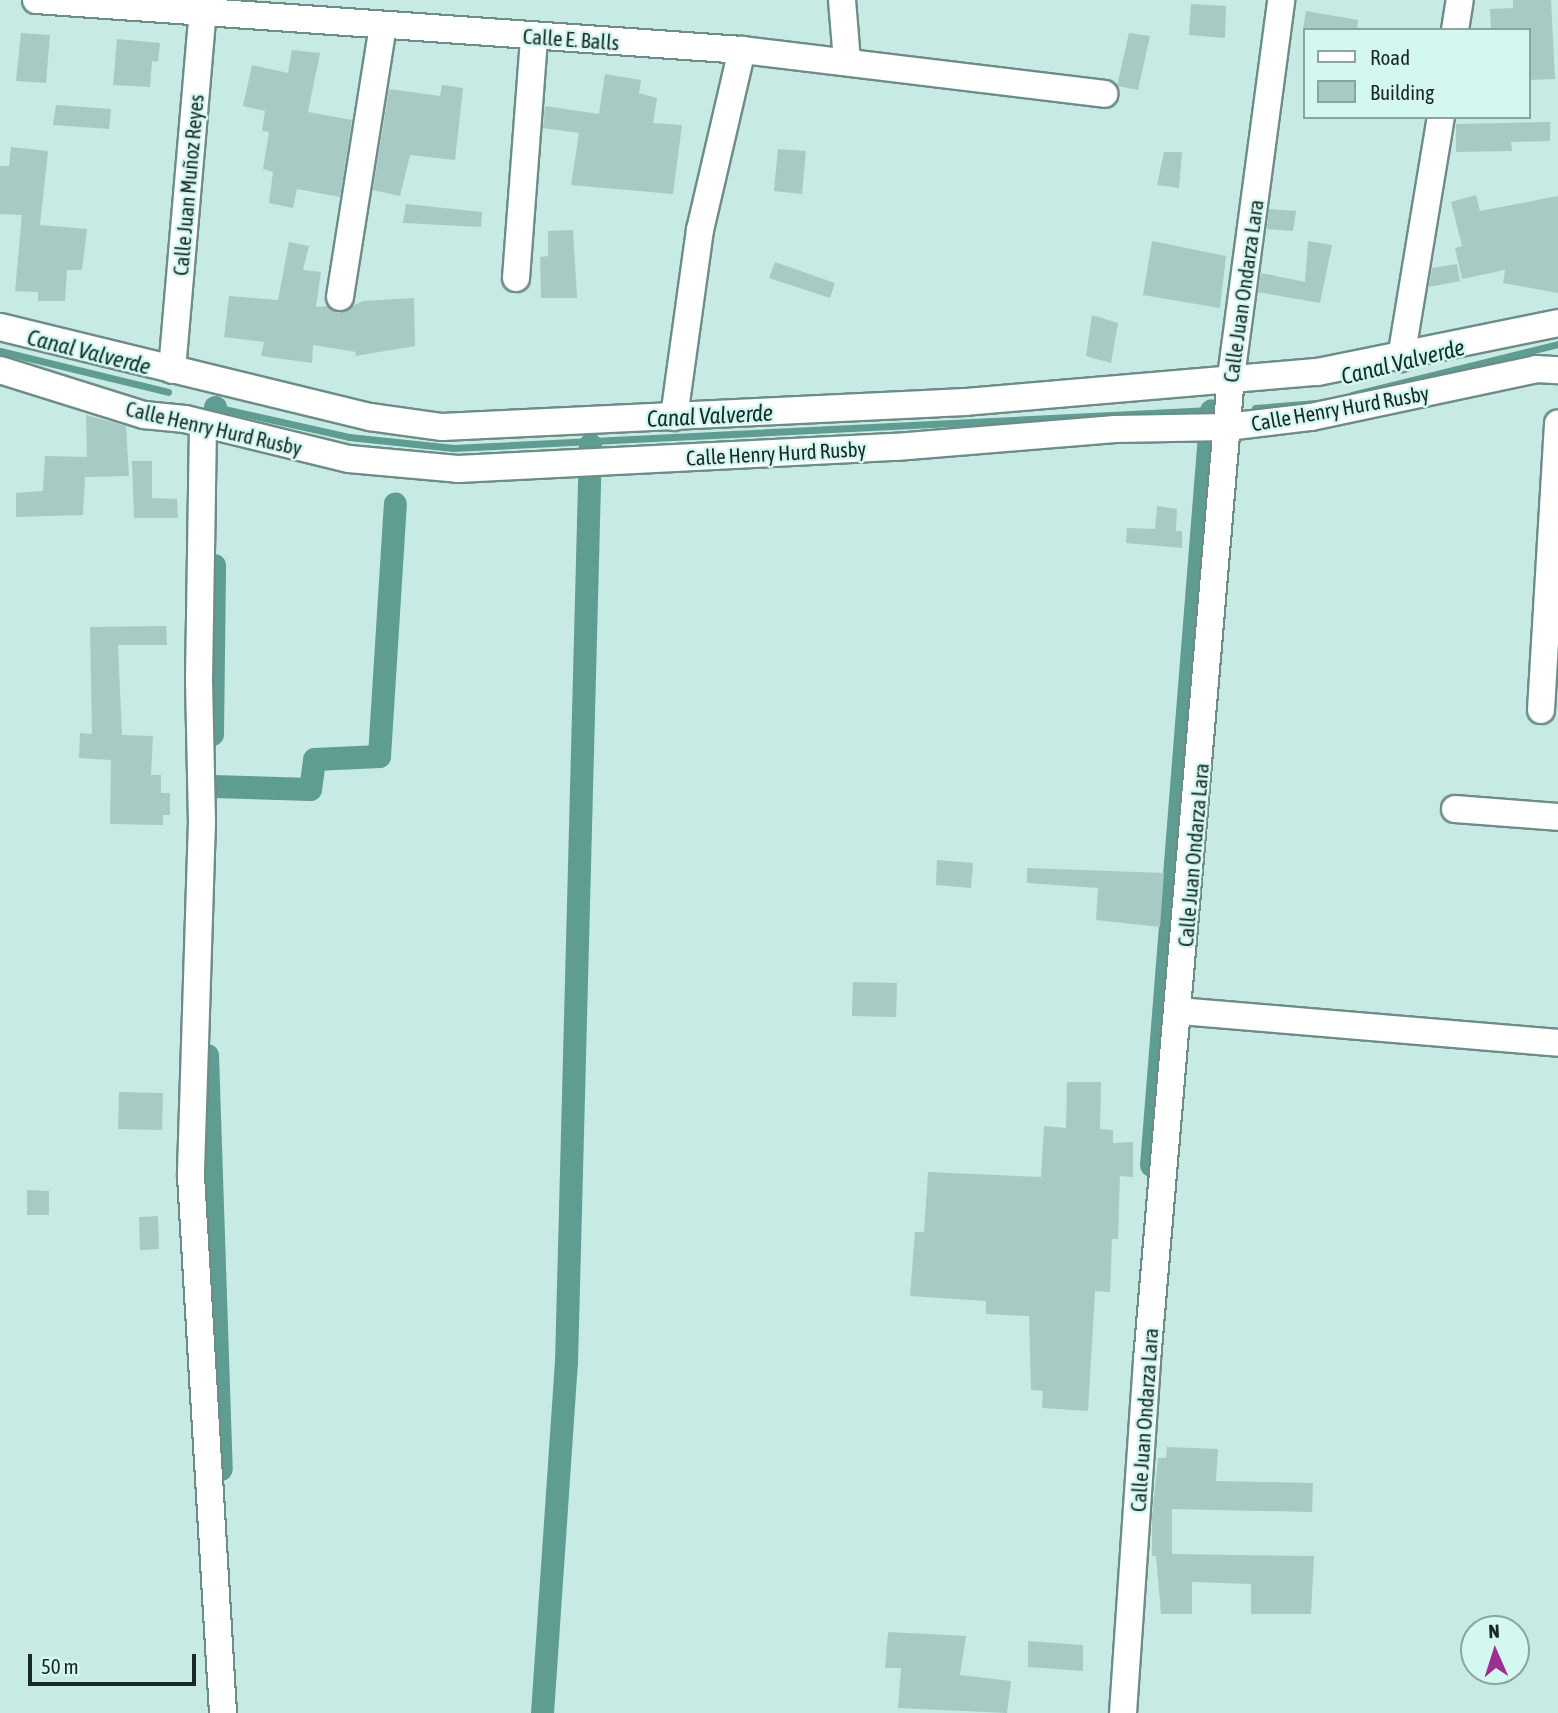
<!DOCTYPE html>
<meta charset="utf-8">
<style>
body{margin:0}
#map{position:relative;width:1558px;height:1713px;overflow:hidden;background:#c7eae4;font-family:"Asap Condensed",sans-serif}
div>[style]{position:absolute}
.stream>*{height:7px;margin:-3.5px;padding:0 3.5px;transform-origin:3.5px;border-radius:3.5px;background:#5f9c92}
.canal>*{height:23px;margin:-11.5px;padding:0 11.5px;transform-origin:11.5px;border-radius:11.5px;background:#5f9c92}
.building>*{inset:0;background:#a8cac4}
.roads{filter:drop-shadow(2px 0 #6d8d87) drop-shadow(-2px 0 #6d8d87) drop-shadow(0 2px #6d8d87) drop-shadow(0 -2px #6d8d87)}
.minor>*{height:26px;margin:-13px;padding:0 13px;transform-origin:13px;border-radius:13px;background:#fff}
span{translate:-50% -50%;white-space:nowrap;text-align:center;line-height:1.15;-webkit-text-stroke:5px #d4f8f1;paint-order:stroke}
.street-label{font-size:21px;color:#1a2825}
.water-label{font-size:23px;color:#102f2b;font-style:italic}
.legend{position:absolute;left:1303px;top:28px;width:228px;height:91px;box-sizing:border-box;background:#d4f8f1;border:2px solid #8aa59f;margin:0;padding:9px 12px;list-style:none;font-size:21px;color:#1a2825}
.legend li{display:flex;align-items:center;gap:14px;height:35px}
.legend b{width:35px;border:2px solid #8aa59f}
.north{position:absolute;left:1460px;top:1615px;width:70px;height:70px;box-sizing:border-box;background:#d4f8f1;border:2px solid #8aa59f;border-radius:50%;rotate:357deg;font-size:19px;font-weight:700;line-height:28px;text-align:center;color:#1a2825}
.north::after{content:'';display:block;margin:auto;width:24px;height:32px;background:#9c3091;clip-path:polygon(50% 0,100% 100%,50% 72%,0 100%)}
.scale{position:absolute;left:28px;top:1654px;width:168px;height:32px;box-sizing:border-box;border:4px solid #1a2825;border-top:0;padding-left:9px;font-size:21px;line-height:24px;white-space:nowrap;color:#1a2825;-webkit-text-stroke:5px #d4f8f1;paint-order:stroke}
</style>
<div id="map">
<div class="stream">
<div style="left:0;top:351px;width:173px;rotate:13.7deg"></div>
<div style="left:1352px;top:395px;width:212px;rotate:-13.9deg"></div>
<div style="left:215px;top:407px;width:137px;rotate:12.6deg"></div>
<div style="left:349px;top:437px;width:105px;rotate:6deg"></div>
<div style="left:453px;top:448px;width:759px;rotate:-2.87deg"></div>
<div style="left:1255px;top:408px;width:61px;rotate:-4.7deg"></div>
</div>
<div class="canal">
<div style="left:215px;top:407px;width:8px;rotate:90deg"></div>
<div style="left:212px;top:734px;width:169px;rotate:-89.3deg"></div>
<div style="left:212px;top:786px;width:98px;rotate:1.8deg"></div>
<div style="left:310px;top:789px;width:30px;rotate:-82deg"></div>
<div style="left:314px;top:759px;width:65px;rotate:-2.6deg"></div>
<div style="left:379px;top:756px;width:253px;rotate:-86.4deg"></div>
<div style="left:207px;top:1055px;width:414px;rotate:88.1deg"></div>
<div style="left:1151px;top:1165px;width:757px;rotate:-85.46deg"></div>
<div style="left:542px;top:1713px;width:352px;rotate:-86.1deg"></div>
<div style="left:566px;top:1362px;width:918px;rotate:-88.5deg"></div>
</div>
<div class="building">
<div style="clip-path:polygon(1513px 0,1551px 0,1555px 79px,1528px 80px,1528px 30px,1491px 30px,1490px 9px,1513px 8px)"></div>
<div style="clip-path:polygon(1191px 4px,1226px 6px,1225px 38px,1189px 35px)"></div>
<div style="clip-path:polygon(1306px 11px,1358px 20px,1357px 30px,1303px 30px)"></div>
<div style="clip-path:polygon(21px 33px,50px 35px,46px 83px,16px 81px)"></div>
<div style="clip-path:polygon(1129px 33px,1150px 36px,1138px 90px,1117px 86px)"></div>
<div style="clip-path:polygon(117px 39px,160px 43px,158px 62px,152px 61px,150px 87px,113px 85px)"></div>
<div style="clip-path:polygon(292px 50px,320px 53px,308px 112px,352px 120px,340px 197px,297px 189px,293px 208px,269px 203px,273px 172px,263px 169px,269px 132px,262px 131px,265px 111px,243px 106px,252px 65px,288px 73px)"></div>
<div style="clip-path:polygon(605px 74px,641px 80px,639px 93px,657px 98px,653px 123px,682px 125px,673px 194px,571px 185px,579px 133px,543px 128px,545px 106px,599px 114px)"></div>
<div style="clip-path:polygon(442px 85px,463px 88px,455px 160px,410px 155px,400px 196px,373px 190px,389px 89px,440px 96px)"></div>
<div style="clip-path:polygon(56px 105px,111px 109px,109px 129px,53px 125px)"></div>
<div style="clip-path:polygon(1550px 122px,1550px 141px,1511px 142px,1512px 151px,1456px 152px,1456px 124px)"></div>
<div style="clip-path:polygon(11px 147px,48px 151px,40px 225px,87px 229px,82px 270px,67px 270px,65px 301px,38px 301px,38px 292px,15px 291px,22px 215px,0 214px,0 166px,9px 166px)"></div>
<div style="clip-path:polygon(778px 149px,806px 151px,802px 194px,774px 191px)"></div>
<div style="clip-path:polygon(1164px 152px,1182px 152px,1179px 188px,1157px 185px)"></div>
<div style="clip-path:polygon(1476px 195px,1480px 211px,1558px 196px,1558px 293px,1503px 283px,1505px 270px,1462px 279px,1455px 248px,1462px 246px,1451px 202px)"></div>
<div style="clip-path:polygon(406px 204px,482px 212px,481px 227px,403px 223px)"></div>
<div style="clip-path:polygon(1269px 209px,1296px 211px,1293px 231px,1267px 229px)"></div>
<div style="clip-path:polygon(573px 230px,577px 298px,541px 298px,540px 257px,548px 256px,548px 231px)"></div>
<div style="clip-path:polygon(1152px 241px,1226px 256px,1220px 308px,1143px 295px)"></div>
<div style="clip-path:polygon(1308px 241px,1332px 245px,1320px 303px,1258px 292px,1261px 273px,1305px 282px)"></div>
<div style="clip-path:polygon(289px 242px,309px 246px,303px 270px,321px 272px,316px 307px,328px 306px,338px 313px,363px 301px,414px 298px,415px 346px,355px 356px,356px 352px,313px 345px,312px 363px,261px 356px,264px 342px,224px 337px,229px 296px,278px 300px)"></div>
<div style="clip-path:polygon(775px 262px,835px 283px,830px 298px,769px 278px)"></div>
<div style="clip-path:polygon(1457px 264px,1460px 281px,1429px 287px,1432px 268px)"></div>
<div style="clip-path:polygon(1092px 315px,1118px 323px,1111px 363px,1086px 356px)"></div>
<div style="clip-path:polygon(86px 415px,126px 426px,129px 476px,85px 477px,83px 515px,16px 517px,16px 493px,43px 491px,45px 456px,87px 457px)"></div>
<div style="clip-path:polygon(132px 461px,152px 461px,152px 498px,177px 499px,178px 518px,134px 518px)"></div>
<div style="clip-path:polygon(1157px 506px,1177px 509px,1176px 531px,1182px 531px,1182px 548px,1126px 543px,1127px 528px,1155px 529px)"></div>
<div style="clip-path:polygon(166px 626px,167px 645px,118px 645px,122px 735px,153px 736px,151px 775px,161px 775px,161px 793px,170px 793px,170px 815px,163px 815px,163px 825px,110px 824px,111px 760px,79px 758px,80px 733px,92px 734px,90px 627px)"></div>
<div style="clip-path:polygon(937px 860px,973px 863px,971px 888px,936px 885px)"></div>
<div style="clip-path:polygon(1027px 868px,1164px 873px,1160px 927px,1096px 920px,1098px 888px,1027px 883px)"></div>
<div style="clip-path:polygon(853px 982px,897px 983px,896px 1017px,852px 1016px)"></div>
<div style="clip-path:polygon(1067px 1082px,1101px 1082px,1100px 1129px,1113px 1130px,1113px 1143px,1133px 1142px,1133px 1177px,1120px 1176px,1118px 1239px,1112px 1239px,1110px 1292px,1095px 1291px,1088px 1411px,1042px 1408px,1043px 1391px,1031px 1390px,1029px 1316px,986px 1314px,986px 1301px,910px 1296px,915px 1232px,924px 1232px,928px 1172px,1041px 1177px,1044px 1126px,1066px 1128px)"></div>
<div style="clip-path:polygon(119px 1092px,163px 1093px,162px 1130px,118px 1129px)"></div>
<div style="clip-path:polygon(27px 1190px,49px 1191px,49px 1215px,27px 1215px)"></div>
<div style="clip-path:polygon(158px 1216px,159px 1249px,140px 1250px,139px 1217px)"></div>
<div style="clip-path:polygon(1167px 1447px,1218px 1449px,1216px 1481px,1313px 1483px,1312px 1512px,1172px 1509px,1172px 1554px,1314px 1556px,1311px 1614px,1251px 1614px,1251px 1584px,1192px 1582px,1192px 1614px,1161px 1614px,1156px 1556px,1152px 1556px,1152px 1516px,1158px 1458px,1166px 1458px)"></div>
<div style="clip-path:polygon(888px 1632px,966px 1636px,960px 1675px,1011px 1681px,1007px 1713px,898px 1708px,901px 1668px,885px 1668px)"></div>
<div style="clip-path:polygon(1028px 1641px,1083px 1645px,1083px 1671px,1028px 1667px)"></div>
</div>
<div class="roads">
<div class="minor">
<div style="left:36px;top:0;width:708px;rotate:4.05deg"></div>
<div style="left:742px;top:50px;width:365px;rotate:6.9deg"></div>
<div style="left:842px;top:0;width:61px;rotate:85.3deg"></div>
<div style="left:1455px;top:30px;width:30px;rotate:-81deg"></div>
<div style="left:516px;top:278px;width:242px;rotate:-85.7deg"></div>
<div style="left:340px;top:297px;width:275px;rotate:-81deg"></div>
<div style="left:0;top:327px;width:381px;rotate:13.7deg"></div>
<div style="left:370px;top:417px;width:73px;rotate:7.9deg"></div>
<div style="left:442px;top:427px;width:524px;rotate:-2.74deg"></div>
<div style="left:965px;top:402px;width:354px;rotate:-4.9deg"></div>
<div style="left:1318px;top:372px;width:245px;rotate:-11.5deg"></div>
<div style="left:1401px;top:358px;width:244px;rotate:-80.6deg"></div>
<div style="left:0;top:370px;width:151px;rotate:17.4deg"></div>
<div style="left:144px;top:415px;width:41px;rotate:5.6deg"></div>
<div style="left:185px;top:419px;width:169px;rotate:13.7deg"></div>
<div style="left:349px;top:459px;width:109px;rotate:5.2deg"></div>
<div style="left:458px;top:469px;width:439px;rotate:-2.9deg"></div>
<div style="left:896px;top:447px;width:220px;rotate:-4.7deg"></div>
<div style="left:1115px;top:429px;width:112px;rotate:-1deg"></div>
<div style="left:1227px;top:427px;width:85px;rotate:-6.8deg"></div>
<div style="left:1311px;top:417px;width:230px;rotate:-12deg"></div>
<div style="left:1536px;top:369px;width:22px;rotate:3deg"></div>
<div style="left:172px;top:370px;width:371px;rotate:-85.1deg"></div>
<div style="left:674px;top:417px;width:189px;rotate:-82.1deg"></div>
<div style="left:700px;top:230px;width:185px;rotate:-76.9deg"></div>
<div style="left:203px;top:425px;width:255px;rotate:90.9deg"></div>
<div style="left:199px;top:680px;width:141px;rotate:88.8deg"></div>
<div style="left:202px;top:821px;width:355px;rotate:91.8deg"></div>
<div style="left:191px;top:1176px;width:538px;rotate:86.59deg"></div>
<div style="left:1541px;top:710px;width:287px;rotate:-86.6deg"></div>
<div style="left:1455px;top:809px;width:103px;rotate:4.4deg"></div>
<div style="left:1179px;top:1011px;width:380px;rotate:4.8deg"></div>
<div style="left:1123px;top:1713px;width:354px;rotate:-86.1deg"></div>
<div style="left:1147px;top:1360px;width:987px;rotate:-85.12deg"></div>
<div style="left:1231px;top:377px;width:380px;rotate:-82.4deg"></div>
</div>
</div>
<div class="street-label">
<span style="left:571px;top:39px;rotate:4deg">Calle E. Balls</span>
<span style="left:188px;top:185px;rotate:-85deg">Calle Juan Muñoz Reyes</span>
<span style="left:1243px;top:291px;rotate:-82deg">Calle Juan Ondarza Lara</span>
<span style="left:1340px;top:408px;rotate:-10deg">Calle Henry Hurd Rusby</span>
<span style="left:214px;top:428px;rotate:13deg">Calle Henry Hurd Rusby</span>
<span style="left:776px;top:453px;rotate:-3deg">Calle Henry Hurd Rusby</span>
<span style="left:1193px;top:855px;rotate:-85deg">Calle Juan Ondarza Lara</span>
<span style="left:1144px;top:1420px;rotate:-86deg">Calle Juan Ondarza Lara</span>
</div>
<div class="water-label">
<span style="left:89px;top:352px;rotate:14deg">Canal Valverde</span>
<span style="left:1403px;top:362px;rotate:-14deg">Canal Valverde</span>
<span style="left:710px;top:416px;rotate:-3deg">Canal Valverde</span>
</div>
<ul class="legend">
<li><b style="height:9px;background:#fff"></b>Road</li>
<li><b style="height:19px;background:#a8cac4"></b>Building</li>
</ul>
<div class="north">N</div>
<div class="scale">50 m</div>
</div>
